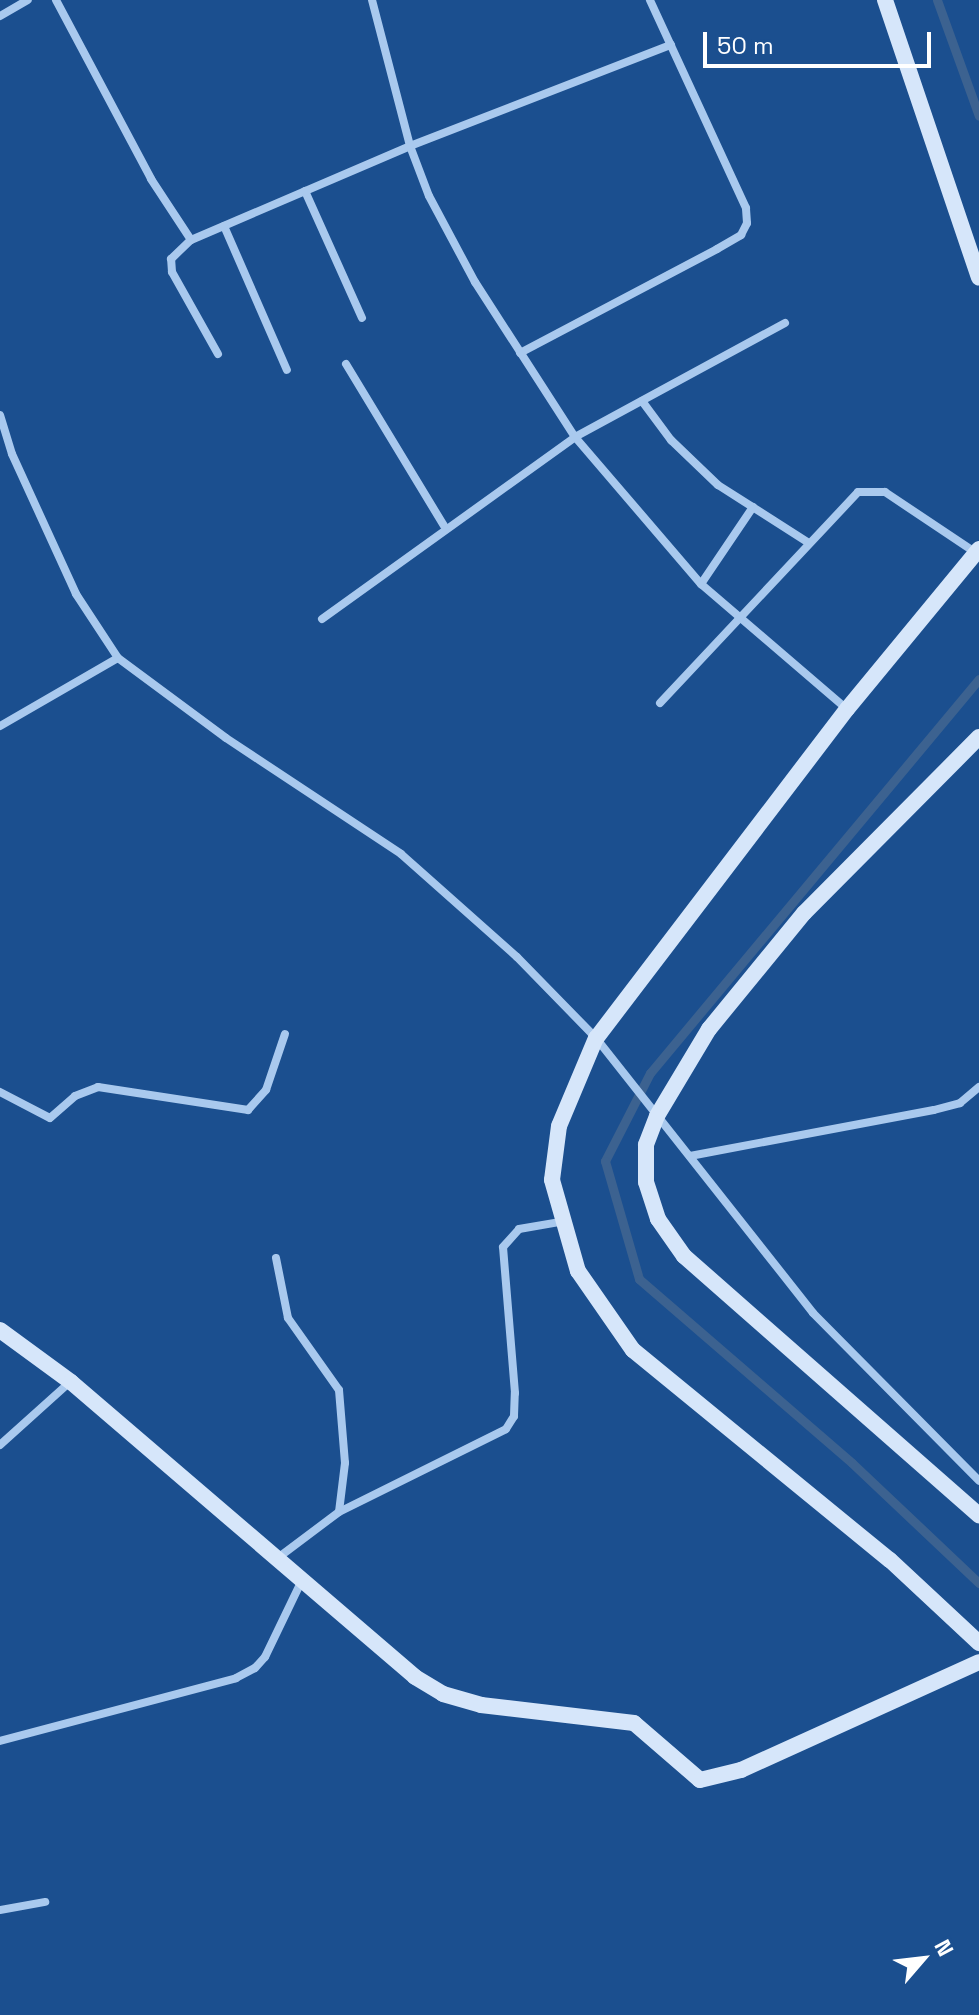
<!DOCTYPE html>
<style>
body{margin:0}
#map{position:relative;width:979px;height:2015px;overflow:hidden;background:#1b4f8f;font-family:"Space Grotesk",sans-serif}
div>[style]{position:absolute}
.stream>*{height:9px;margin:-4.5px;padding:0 4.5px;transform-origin:4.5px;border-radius:4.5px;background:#3c6290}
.street>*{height:8px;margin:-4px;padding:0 4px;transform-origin:4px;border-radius:4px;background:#a9c9ee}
.secondary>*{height:16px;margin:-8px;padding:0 8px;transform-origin:8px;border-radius:8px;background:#d6e6fa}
span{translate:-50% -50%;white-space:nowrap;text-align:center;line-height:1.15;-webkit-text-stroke:6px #1b4f8f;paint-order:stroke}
.north{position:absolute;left:883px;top:1919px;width:80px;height:80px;-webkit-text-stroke:6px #1b4f8f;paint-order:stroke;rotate:62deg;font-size:22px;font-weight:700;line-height:32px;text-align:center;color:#fff}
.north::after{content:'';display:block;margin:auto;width:28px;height:36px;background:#fff;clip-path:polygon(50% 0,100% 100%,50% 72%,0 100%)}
.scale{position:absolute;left:703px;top:32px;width:228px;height:36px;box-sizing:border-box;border:4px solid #fff;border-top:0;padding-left:10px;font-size:24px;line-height:28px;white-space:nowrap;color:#fff;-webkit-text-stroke:6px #1b4f8f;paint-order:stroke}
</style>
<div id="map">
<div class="stream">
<div style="left:937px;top:0;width:123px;rotate:70.1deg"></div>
<div style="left:979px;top:679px;width:513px;rotate:129.86deg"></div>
<div style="left:650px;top:1073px;width:99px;rotate:117.1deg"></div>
<div style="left:605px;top:1161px;width:123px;rotate:73.9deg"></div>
<div style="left:639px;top:1279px;width:281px;rotate:40.8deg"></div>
<div style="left:852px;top:1463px;width:175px;rotate:43.4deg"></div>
</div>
<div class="street">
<div style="left:56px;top:0;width:203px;rotate:62deg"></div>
<div style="left:151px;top:179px;width:73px;rotate:56.7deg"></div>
<div style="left:372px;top:0;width:151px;rotate:75.4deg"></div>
<div style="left:410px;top:146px;width:53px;rotate:69.2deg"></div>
<div style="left:429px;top:196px;width:98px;rotate:61.9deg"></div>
<div style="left:475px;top:282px;width:184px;rotate:57.2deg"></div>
<div style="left:575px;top:437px;width:194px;rotate:49.4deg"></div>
<div style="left:701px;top:584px;width:192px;rotate:40.6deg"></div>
<div style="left:0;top:16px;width:32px;rotate:-30deg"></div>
<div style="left:305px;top:191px;width:139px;rotate:65.8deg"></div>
<div style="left:224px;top:226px;width:157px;rotate:66.4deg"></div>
<div style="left:520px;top:353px;width:223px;rotate:-27.8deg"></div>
<div style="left:717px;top:249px;width:28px;rotate:-30deg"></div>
<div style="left:741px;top:235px;width:13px;rotate:-63deg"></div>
<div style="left:747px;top:223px;width:15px;rotate:-94deg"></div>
<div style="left:746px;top:208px;width:229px;rotate:-114.8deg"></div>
<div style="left:218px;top:354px;width:94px;rotate:-119.3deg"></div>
<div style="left:172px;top:272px;width:13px;rotate:-94deg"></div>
<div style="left:171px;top:259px;width:28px;rotate:-44deg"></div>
<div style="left:191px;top:240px;width:238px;rotate:-23.2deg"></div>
<div style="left:410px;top:146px;width:280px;rotate:-21.2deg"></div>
<div style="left:346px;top:364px;width:189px;rotate:58.8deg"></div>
<div style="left:642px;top:401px;width:49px;rotate:53.4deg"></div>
<div style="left:671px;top:440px;width:65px;rotate:43.8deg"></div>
<div style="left:718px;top:485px;width:108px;rotate:32.5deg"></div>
<div style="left:0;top:415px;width:41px;rotate:72.9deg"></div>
<div style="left:12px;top:454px;width:154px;rotate:65.4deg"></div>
<div style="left:76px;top:594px;width:77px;rotate:56.7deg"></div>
<div style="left:118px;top:658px;width:134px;rotate:36.5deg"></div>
<div style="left:226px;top:738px;width:210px;rotate:33.5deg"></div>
<div style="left:401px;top:854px;width:155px;rotate:41.6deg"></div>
<div style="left:517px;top:957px;width:113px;rotate:45.7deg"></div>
<div style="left:596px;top:1038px;width:350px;rotate:51.7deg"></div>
<div style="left:813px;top:1313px;width:236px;rotate:45.3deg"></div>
<div style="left:701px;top:584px;width:93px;rotate:-56deg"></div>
<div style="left:322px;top:619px;width:312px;rotate:-35.7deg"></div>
<div style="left:575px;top:437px;width:239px;rotate:-28.5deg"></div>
<div style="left:660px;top:703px;width:289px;rotate:-46.8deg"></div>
<div style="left:858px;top:492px;width:27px"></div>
<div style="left:885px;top:492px;width:110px;rotate:33.8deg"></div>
<div style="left:0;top:726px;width:136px;rotate:-30deg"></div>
<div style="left:0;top:1092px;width:56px;rotate:27.5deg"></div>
<div style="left:50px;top:1118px;width:33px;rotate:-41deg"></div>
<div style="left:75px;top:1096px;width:25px;rotate:-21deg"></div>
<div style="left:98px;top:1087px;width:152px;rotate:8.7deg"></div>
<div style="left:248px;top:1110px;width:27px;rotate:-48deg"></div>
<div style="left:266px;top:1090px;width:59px;rotate:-71.3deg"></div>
<div style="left:690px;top:1156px;width:248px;rotate:-10.7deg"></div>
<div style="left:934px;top:1110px;width:27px;rotate:-15deg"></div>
<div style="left:960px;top:1103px;width:25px;rotate:-40deg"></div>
<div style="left:276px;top:1258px;width:61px;rotate:78.7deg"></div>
<div style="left:288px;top:1318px;width:88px;rotate:54.7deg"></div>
<div style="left:339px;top:1390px;width:73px;rotate:85.3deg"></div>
<div style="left:345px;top:1463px;width:49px;rotate:97deg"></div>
<div style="left:0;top:1445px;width:94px;rotate:-42deg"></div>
<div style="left:279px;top:1557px;width:75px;rotate:-36.9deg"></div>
<div style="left:339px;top:1512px;width:186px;rotate:-26.4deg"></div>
<div style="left:506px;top:1429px;width:15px;rotate:-58deg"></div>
<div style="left:514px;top:1416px;width:23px;rotate:-88deg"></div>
<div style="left:515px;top:1393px;width:146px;rotate:-94.7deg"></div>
<div style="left:503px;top:1247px;width:24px;rotate:-48deg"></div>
<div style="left:519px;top:1229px;width:42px;rotate:-9.7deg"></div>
<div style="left:0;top:1741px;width:244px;rotate:-14.9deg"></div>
<div style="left:236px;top:1678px;width:21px;rotate:-28deg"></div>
<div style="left:255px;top:1668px;width:15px;rotate:-48deg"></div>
<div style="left:265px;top:1657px;width:88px;rotate:-64.3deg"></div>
<div style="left:0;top:1910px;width:46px;rotate:-10.1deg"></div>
</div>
<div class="secondary">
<div style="left:885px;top:0;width:293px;rotate:71.3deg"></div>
<div style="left:979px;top:549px;width:207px;rotate:129.5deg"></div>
<div style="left:847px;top:709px;width:414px;rotate:127.3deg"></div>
<div style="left:596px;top:1038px;width:95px;rotate:112.8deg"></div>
<div style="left:559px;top:1126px;width:54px;rotate:97.4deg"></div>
<div style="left:552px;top:1180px;width:95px;rotate:74.1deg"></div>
<div style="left:578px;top:1271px;width:96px;rotate:55.2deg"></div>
<div style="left:633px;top:1350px;width:332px;rotate:39.3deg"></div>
<div style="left:890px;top:1560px;width:122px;rotate:43deg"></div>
<div style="left:979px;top:737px;width:248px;rotate:134.8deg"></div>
<div style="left:804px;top:913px;width:150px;rotate:129.3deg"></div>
<div style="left:709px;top:1029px;width:101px;rotate:120.9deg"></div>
<div style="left:657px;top:1116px;width:31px;rotate:111deg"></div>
<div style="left:646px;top:1145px;width:37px;rotate:90deg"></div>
<div style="left:646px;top:1182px;width:39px;rotate:72deg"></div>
<div style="left:658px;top:1219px;width:45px;rotate:54.9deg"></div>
<div style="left:684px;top:1256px;width:393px;rotate:41.3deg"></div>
<div style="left:0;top:1330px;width:88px;rotate:36.2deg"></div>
<div style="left:71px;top:1382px;width:453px;rotate:40.6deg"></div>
<div style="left:415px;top:1677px;width:33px;rotate:31deg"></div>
<div style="left:443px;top:1694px;width:40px;rotate:16deg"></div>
<div style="left:481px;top:1705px;width:154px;rotate:6.7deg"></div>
<div style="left:634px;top:1723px;width:87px;rotate:40.8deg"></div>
<div style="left:700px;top:1780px;width:42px;rotate:-13.7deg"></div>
<div style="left:741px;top:1770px;width:261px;rotate:-24.4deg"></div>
</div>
<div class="north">N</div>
<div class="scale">50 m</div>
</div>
